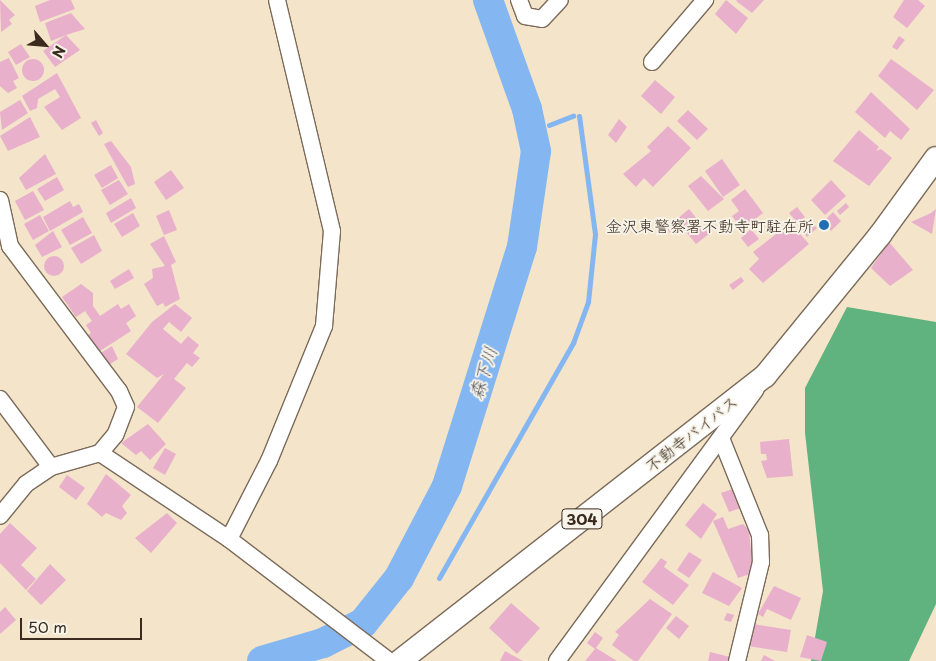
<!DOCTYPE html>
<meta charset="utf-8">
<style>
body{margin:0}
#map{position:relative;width:936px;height:661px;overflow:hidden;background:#f3e4ca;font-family:"Playpen Sans","Klee One",sans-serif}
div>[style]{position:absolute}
.forest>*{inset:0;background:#60b27f}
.stream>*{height:5px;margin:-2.5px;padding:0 2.5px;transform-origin:2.5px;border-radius:2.5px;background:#84b6f1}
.river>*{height:30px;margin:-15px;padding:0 15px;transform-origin:15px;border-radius:15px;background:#84b6f1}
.building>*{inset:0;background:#e9b0cc}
.round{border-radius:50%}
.roads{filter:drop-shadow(1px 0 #7b6b5a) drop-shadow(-1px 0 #7b6b5a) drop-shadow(0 1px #7b6b5a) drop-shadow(0 -1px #7b6b5a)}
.minor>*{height:16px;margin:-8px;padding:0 8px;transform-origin:8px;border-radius:8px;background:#fff}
.highway>*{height:22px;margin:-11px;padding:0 11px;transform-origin:11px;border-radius:11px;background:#fff}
.dots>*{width:14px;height:14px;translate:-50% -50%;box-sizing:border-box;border:2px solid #f7f3e8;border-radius:50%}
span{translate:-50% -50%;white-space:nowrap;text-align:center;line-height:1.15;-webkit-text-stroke:4px #f7f3e8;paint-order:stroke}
.shield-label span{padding:1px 4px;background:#f7f3e8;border:1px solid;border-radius:4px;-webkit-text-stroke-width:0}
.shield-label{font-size:15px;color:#3b2a1e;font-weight:700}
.poi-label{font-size:16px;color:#3b2a1e}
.right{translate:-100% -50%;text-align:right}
.street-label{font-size:16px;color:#3b2a1e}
.water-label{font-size:18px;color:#51545d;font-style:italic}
.north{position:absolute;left:20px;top:20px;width:50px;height:50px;-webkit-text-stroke:4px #f7f3e8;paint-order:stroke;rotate:117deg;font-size:14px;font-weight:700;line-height:20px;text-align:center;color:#3b2a1e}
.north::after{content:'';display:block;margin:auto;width:18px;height:22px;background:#3b2a1e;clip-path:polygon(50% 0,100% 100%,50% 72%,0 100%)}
.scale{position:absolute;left:20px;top:618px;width:122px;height:22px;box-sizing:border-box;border:2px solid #3b2a1e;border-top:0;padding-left:6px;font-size:15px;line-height:18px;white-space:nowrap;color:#3b2a1e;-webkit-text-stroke:4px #f7f3e8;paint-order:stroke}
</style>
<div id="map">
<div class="forest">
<div style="clip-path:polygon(847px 307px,936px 322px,936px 604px,909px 661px,811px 661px,823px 591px,805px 433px,805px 388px)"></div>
</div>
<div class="stream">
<div style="left:549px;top:125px;width:26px;rotate:-21deg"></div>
<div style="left:439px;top:578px;width:271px;rotate:-60.3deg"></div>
<div style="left:573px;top:343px;width:44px;rotate:-69.9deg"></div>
<div style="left:588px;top:302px;width:68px;rotate:-84.1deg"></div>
<div style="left:595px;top:234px;width:119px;rotate:-97.7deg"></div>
</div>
<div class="river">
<div style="left:262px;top:661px;width:64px;rotate:-16.4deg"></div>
<div style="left:323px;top:643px;width:45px;rotate:-26.6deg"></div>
<div style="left:363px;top:623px;width:58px;rotate:-51.3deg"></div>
<div style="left:399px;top:578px;width:104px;rotate:-62.4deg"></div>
<div style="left:447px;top:486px;width:250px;rotate:-72.6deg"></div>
<div style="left:522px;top:247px;width:97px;rotate:-81.7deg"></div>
<div style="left:536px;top:151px;width:43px;rotate:-102.1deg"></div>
<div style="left:527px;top:109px;width:116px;rotate:-109.7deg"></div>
</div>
<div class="building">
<div style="clip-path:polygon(0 0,15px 15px,9px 20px,12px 24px,1px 32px)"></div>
<div style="clip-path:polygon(50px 0,71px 0,75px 9px,40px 22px,35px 6px)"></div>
<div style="clip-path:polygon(726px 0,748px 18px,736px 34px,715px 14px)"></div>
<div style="clip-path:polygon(764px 0,752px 13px,736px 1px,737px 0)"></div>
<div style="clip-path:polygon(904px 0,918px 0,925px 6px,907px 28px,893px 17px)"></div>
<div style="clip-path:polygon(71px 13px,85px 29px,66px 35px,80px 50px,55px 67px,43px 51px,66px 35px,51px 41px,45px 23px)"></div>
<div style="clip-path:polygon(899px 36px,905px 40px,897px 50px,892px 47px)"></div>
<div style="clip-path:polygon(21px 44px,30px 57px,16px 65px,8px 52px)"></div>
<div style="clip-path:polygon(9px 58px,19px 78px,13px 81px,17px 88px,8px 93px,0 86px,0 62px)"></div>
<div style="clip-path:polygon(891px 59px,934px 90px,917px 110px,878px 76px)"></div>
<div class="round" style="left:22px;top:59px;width:22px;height:22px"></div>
<div style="clip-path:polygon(57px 73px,81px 118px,62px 130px,44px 107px,60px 97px,55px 89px,38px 99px,37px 108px,30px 111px,22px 96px)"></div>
<div style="clip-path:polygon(655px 80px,675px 97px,661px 114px,641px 96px)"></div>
<div style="clip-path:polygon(871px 92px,910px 129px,901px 140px,890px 131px,885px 138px,855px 112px)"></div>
<div style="clip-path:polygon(20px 100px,28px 113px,2px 130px,0 112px)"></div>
<div style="clip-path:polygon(688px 110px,708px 129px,697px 140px,677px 121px)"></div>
<div style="clip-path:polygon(30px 117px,40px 137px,8px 151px,0 136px)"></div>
<div style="clip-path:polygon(619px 119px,627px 127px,616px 143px,608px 135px)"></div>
<div style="clip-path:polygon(96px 120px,103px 133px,99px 136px,91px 123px)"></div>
<div style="clip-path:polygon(668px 126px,691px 148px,653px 187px,644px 178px,636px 187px,623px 174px,651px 151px,647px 147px)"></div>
<div style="clip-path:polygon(859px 130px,879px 147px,876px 151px,881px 149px,892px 158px,869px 186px,833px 161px)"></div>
<div style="clip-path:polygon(111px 141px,131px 167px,135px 184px,128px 187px,104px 144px)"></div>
<div style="clip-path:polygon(45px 154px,56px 174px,26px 190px,19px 178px)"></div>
<div style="clip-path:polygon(722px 159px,740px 185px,723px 197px,705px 171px)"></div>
<div style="clip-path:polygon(111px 165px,118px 178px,102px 188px,94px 175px)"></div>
<div style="clip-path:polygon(171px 170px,184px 188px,166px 200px,154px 182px)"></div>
<div style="clip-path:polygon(701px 176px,724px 199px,708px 211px,688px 186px)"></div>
<div style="clip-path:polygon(57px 177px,64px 190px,45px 201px,37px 189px)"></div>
<div style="clip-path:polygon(119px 180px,128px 194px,110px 205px,101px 190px)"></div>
<div style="clip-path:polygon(831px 180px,846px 196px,825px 215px,811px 200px)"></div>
<div style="clip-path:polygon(745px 189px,763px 213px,742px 229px,732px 216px,739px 211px,731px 200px)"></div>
<div style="clip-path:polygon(33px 191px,44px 210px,25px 220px,15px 201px)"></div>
<div style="clip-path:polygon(131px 198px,136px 208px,111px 223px,106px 213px)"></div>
<div style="clip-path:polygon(70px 201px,73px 207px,79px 204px,83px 212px,50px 231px,43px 217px)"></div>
<div style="clip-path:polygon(846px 203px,849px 207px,840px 215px,837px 211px)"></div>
<div style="clip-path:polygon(797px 207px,805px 217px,798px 223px,789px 213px)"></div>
<div style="clip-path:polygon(689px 209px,709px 234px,696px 244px,676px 220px)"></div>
<div style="clip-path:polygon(936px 209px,932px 234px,911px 222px,931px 213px)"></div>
<div style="clip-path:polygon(169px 210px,177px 230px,164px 235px,156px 216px)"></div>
<div style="clip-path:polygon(833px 212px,841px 221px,831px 231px,823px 222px)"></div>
<div style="clip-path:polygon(133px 213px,140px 226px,122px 237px,114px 224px)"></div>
<div style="clip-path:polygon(40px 215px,49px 231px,33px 240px,24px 224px)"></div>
<div style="clip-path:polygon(83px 217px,92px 233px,70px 245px,61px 230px)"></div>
<div style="clip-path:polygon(673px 220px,678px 227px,670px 233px,665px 226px)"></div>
<div style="clip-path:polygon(810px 221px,817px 228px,807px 237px,800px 228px)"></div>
<div style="clip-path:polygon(790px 223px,809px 244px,763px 283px,749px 269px,759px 259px,753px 252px)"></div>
<div style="clip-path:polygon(751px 229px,759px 239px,748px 247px,741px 238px)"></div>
<div style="clip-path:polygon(53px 231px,62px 247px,42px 257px,35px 245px)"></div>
<div style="clip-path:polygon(94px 235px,102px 251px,81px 264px,71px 248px)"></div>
<div style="clip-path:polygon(164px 236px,176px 262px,171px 265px,180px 299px,165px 307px,163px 303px,157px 306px,144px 284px,153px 278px,152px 269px,165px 266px,150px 244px)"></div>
<div style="clip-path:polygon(889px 242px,913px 270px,890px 286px,871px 268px)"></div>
<div class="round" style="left:44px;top:256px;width:20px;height:20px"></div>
<div style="clip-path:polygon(129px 269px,134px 278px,115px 289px,110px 281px)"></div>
<div style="clip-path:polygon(741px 277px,744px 281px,733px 290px,729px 285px)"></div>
<div style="clip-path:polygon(81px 284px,93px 293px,93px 306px,100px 316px,118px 304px,121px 309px,129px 304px,136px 316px,126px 323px,131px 331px,97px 353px,86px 336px,91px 333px,86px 325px,92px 321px,85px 311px,76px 317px,62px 297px)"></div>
<div style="clip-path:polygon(175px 304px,192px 318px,181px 332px,169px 322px,163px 329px,181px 344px,188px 336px,199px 345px,193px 353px,200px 358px,192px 367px,187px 363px,174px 379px,186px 388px,158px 423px,137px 407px,164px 374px,157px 378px,126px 354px,152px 322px)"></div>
<div style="clip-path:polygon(112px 346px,118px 359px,107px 366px,99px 354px)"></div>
<div style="clip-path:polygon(148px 424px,166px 444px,150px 460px,141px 451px,136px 455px,121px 443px)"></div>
<div style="clip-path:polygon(789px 439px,793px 476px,767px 478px,761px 461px,767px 460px,766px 454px,761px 454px,760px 442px)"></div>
<div style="clip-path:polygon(165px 448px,176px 454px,165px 475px,153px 468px)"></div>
<div style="clip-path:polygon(106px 474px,131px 495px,122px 506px,127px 513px,121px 520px,106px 513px,102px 517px,87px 504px)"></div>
<div style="clip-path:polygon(67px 475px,85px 488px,76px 500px,59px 487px)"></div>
<div style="clip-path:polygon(738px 487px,744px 507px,729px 512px,721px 493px)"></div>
<div style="clip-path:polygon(703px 503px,717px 514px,701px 539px,685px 525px)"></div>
<div style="clip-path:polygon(167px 513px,177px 523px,151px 553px,135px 538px)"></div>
<div style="clip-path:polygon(723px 517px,728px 529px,743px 524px,749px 530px,753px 573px,738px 578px,713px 521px)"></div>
<div style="clip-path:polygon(10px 523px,37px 548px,21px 565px,36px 579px,26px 590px,0 563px,0 534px)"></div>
<div style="clip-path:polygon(689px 552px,702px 560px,689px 578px,677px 570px)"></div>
<div style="clip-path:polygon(661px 558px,667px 562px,664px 567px,689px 585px,673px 605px,642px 582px)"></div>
<div style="clip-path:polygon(50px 564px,66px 580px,41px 605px,27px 591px)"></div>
<div style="clip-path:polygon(713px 572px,742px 588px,729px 606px,702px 593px)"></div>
<div style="clip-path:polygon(774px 586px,801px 598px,791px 620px,767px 609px,763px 617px,758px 614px)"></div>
<div style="clip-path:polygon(650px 599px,672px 614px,638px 661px,634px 661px,612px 645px,619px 635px,615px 632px)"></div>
<div style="clip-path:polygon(511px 603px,540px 628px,517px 654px,489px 628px)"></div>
<div style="clip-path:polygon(5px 607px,16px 620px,0 634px,0 612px)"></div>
<div style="clip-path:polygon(727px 613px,734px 615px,731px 622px,724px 620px)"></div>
<div style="clip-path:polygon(676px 616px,689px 626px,679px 639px,666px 628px)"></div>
<div style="clip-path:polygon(753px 624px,791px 630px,787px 652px,748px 646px)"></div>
<div style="clip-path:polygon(595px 632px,603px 638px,596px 648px,617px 661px,585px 661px,595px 649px,587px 643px)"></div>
<div style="clip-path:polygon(807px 635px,827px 642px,821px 661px,800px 657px)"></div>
<div style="clip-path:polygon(505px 651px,523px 661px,500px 661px)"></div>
<div style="clip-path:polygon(710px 652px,730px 657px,730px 661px,708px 661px)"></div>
<div style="clip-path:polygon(764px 655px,775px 661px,761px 661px)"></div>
</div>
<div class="roads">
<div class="minor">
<div style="left:519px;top:0;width:17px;rotate:69deg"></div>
<div style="left:525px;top:16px;width:17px;rotate:10deg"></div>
<div style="left:542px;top:19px;width:26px;rotate:-47deg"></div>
<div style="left:652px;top:62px;width:82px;rotate:-49.5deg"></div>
<div style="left:0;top:200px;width:47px;rotate:77.7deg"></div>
<div style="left:10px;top:246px;width:181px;rotate:53.1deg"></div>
<div style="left:119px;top:391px;width:17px;rotate:66deg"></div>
<div style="left:126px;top:407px;width:30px;rotate:111deg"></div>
<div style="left:115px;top:435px;width:23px;rotate:130deg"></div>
<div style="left:100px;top:453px;width:51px;rotate:164.1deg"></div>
<div style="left:51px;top:467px;width:30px;rotate:146deg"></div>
<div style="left:26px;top:484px;width:41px;rotate:129.1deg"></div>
<div style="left:0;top:399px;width:85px;rotate:53.1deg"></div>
<div style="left:721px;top:438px;width:105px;rotate:68.1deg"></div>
<div style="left:760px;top:535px;width:27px;rotate:88deg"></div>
<div style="left:761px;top:562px;width:102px;rotate:103.6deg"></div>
<div style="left:100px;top:453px;width:155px;rotate:33.7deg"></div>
<div style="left:229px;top:539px;width:201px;rotate:37.3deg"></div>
<div style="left:229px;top:539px;width:88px;rotate:-62.9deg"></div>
<div style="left:269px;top:461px;width:146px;rotate:-67.8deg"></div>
<div style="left:324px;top:326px;width:95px;rotate:-85.2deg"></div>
<div style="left:332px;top:231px;width:237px;rotate:-103.4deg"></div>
<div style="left:557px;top:661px;width:336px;rotate:-53.8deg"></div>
</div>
<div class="highway">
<div style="left:400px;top:661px;width:463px;rotate:-38deg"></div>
<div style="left:765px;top:376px;width:182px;rotate:-50.8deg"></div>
<div style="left:880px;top:235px;width:95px;rotate:-54deg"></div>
</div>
</div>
<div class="dots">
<div style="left:824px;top:225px;background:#1f6fb2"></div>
</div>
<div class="shield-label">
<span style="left:582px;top:519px">304</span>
</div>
<div class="poi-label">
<span class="right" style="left:814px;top:225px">金沢東警察署不動寺町駐在所</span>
</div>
<div class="street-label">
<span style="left:691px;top:433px;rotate:-38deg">不動寺バイパス</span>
</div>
<div class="water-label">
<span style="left:483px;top:373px;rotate:-73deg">森下川</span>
</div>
<div class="north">N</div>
<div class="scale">50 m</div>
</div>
